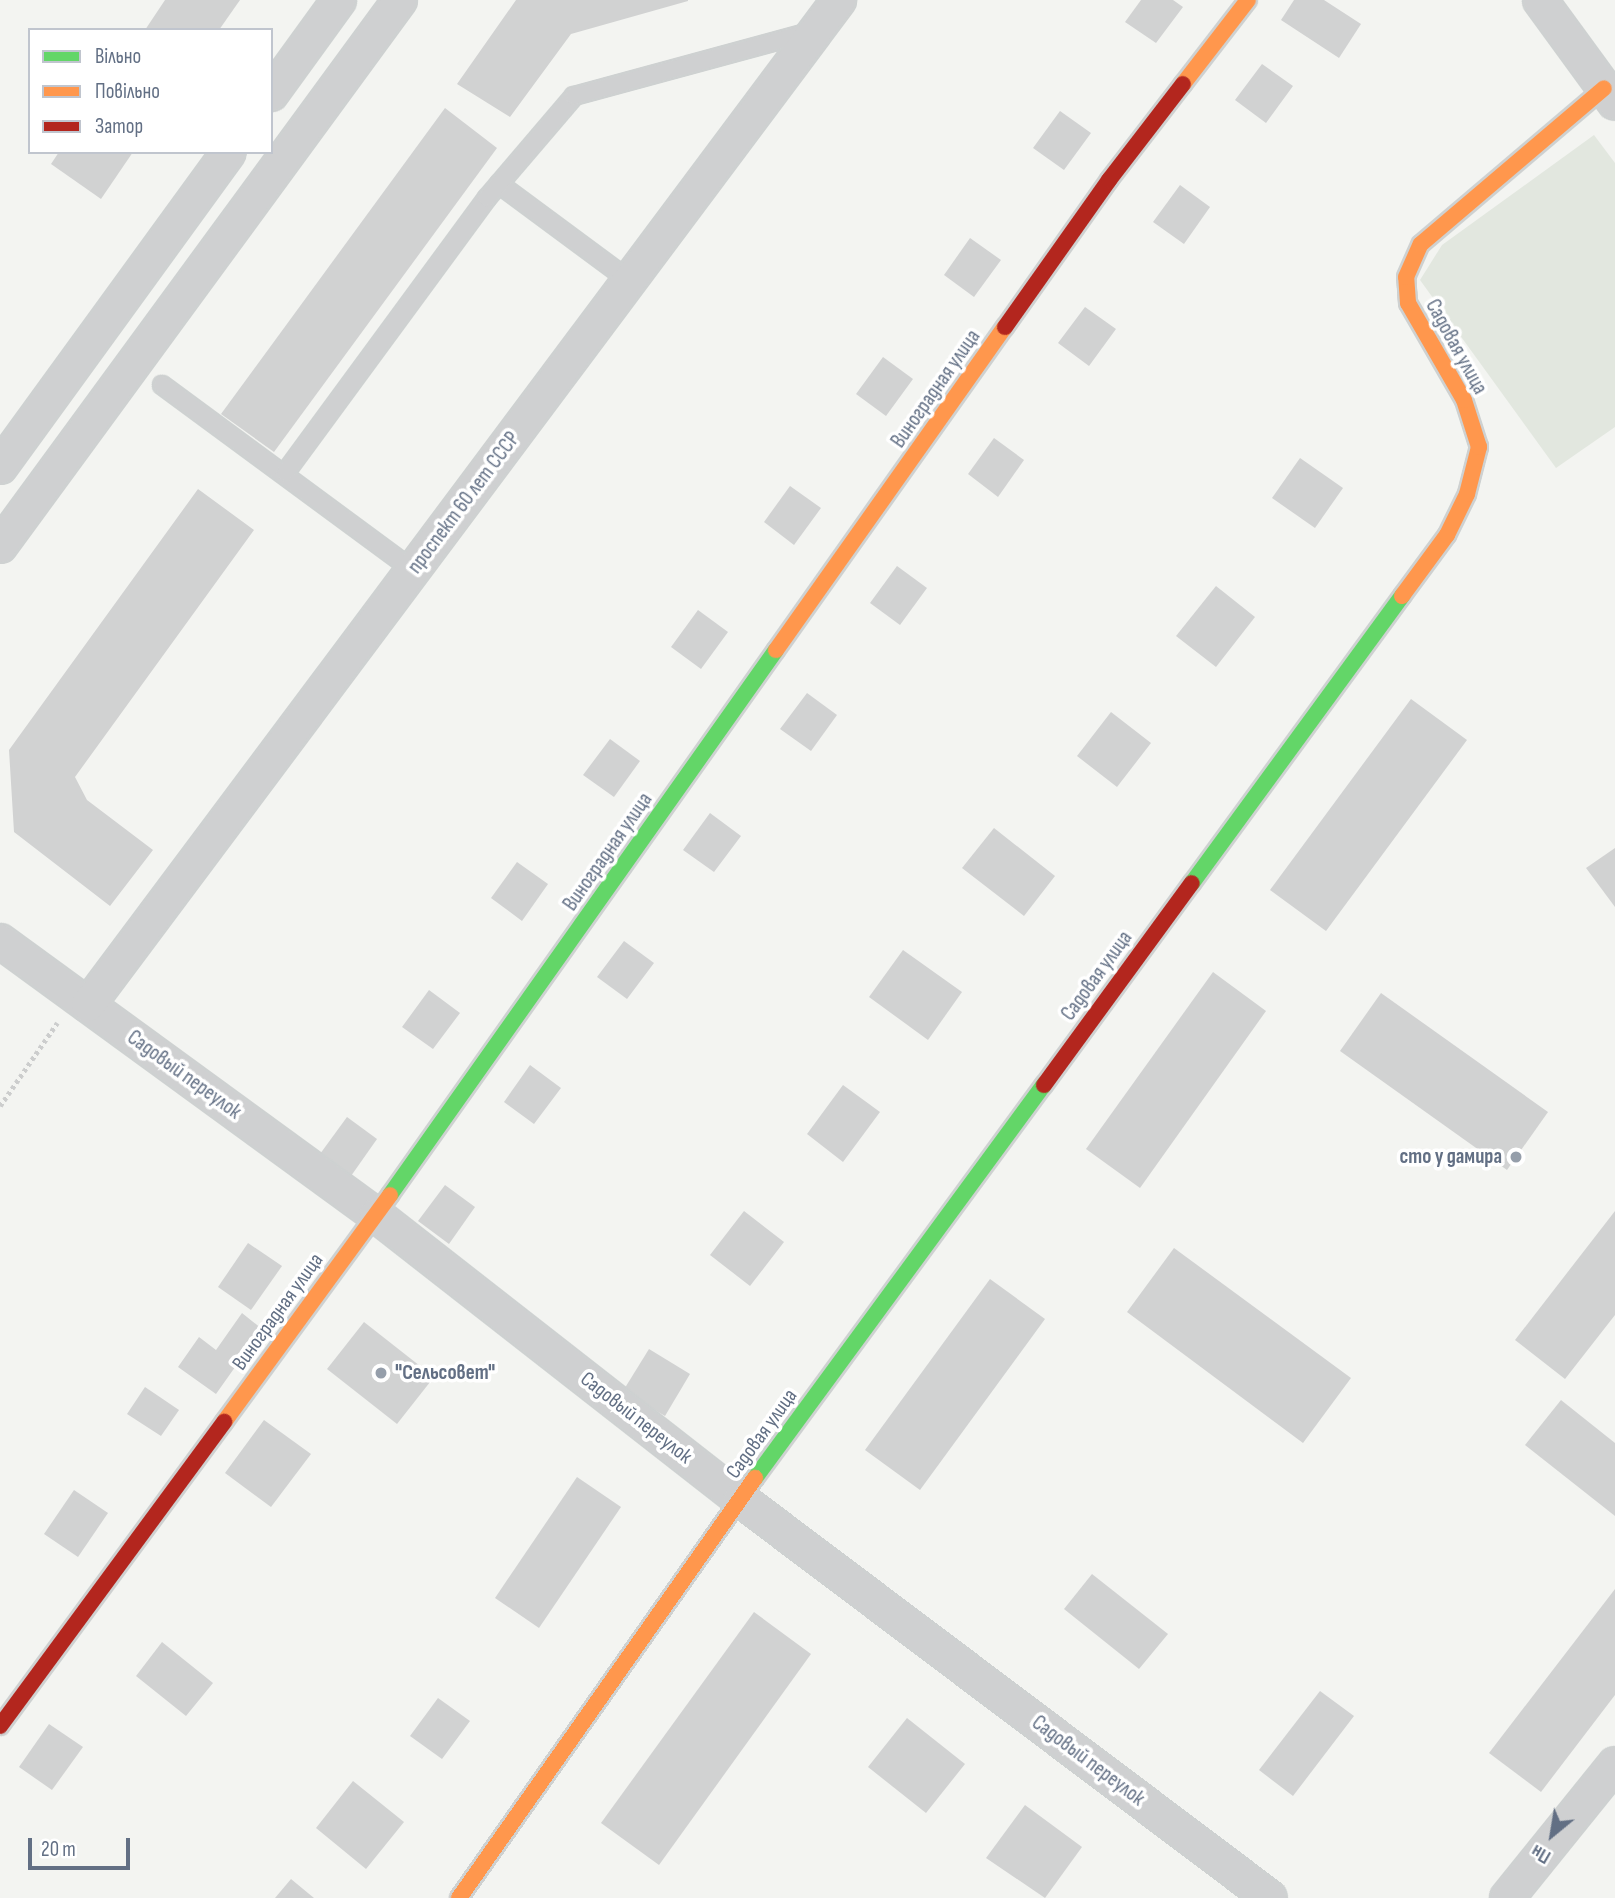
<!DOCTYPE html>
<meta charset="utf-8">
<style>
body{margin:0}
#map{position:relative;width:1615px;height:1898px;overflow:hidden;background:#f3f4f1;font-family:"Sofia Sans Condensed",sans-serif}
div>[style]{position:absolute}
.green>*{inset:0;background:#e2e7df}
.building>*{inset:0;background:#d1d2d2}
.path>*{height:4.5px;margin-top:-2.25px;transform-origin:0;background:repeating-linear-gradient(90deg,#cccdcd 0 3.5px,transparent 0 7px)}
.roads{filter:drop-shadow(2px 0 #ced1d1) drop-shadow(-2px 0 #ced1d1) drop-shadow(0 2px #ced1d1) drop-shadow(0 -2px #ced1d1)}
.lane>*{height:16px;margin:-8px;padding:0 8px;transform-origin:8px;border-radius:8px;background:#cfd0d1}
.street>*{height:32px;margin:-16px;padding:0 16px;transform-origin:16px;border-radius:16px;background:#cfd0d1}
.fast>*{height:16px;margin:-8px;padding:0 8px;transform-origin:8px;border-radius:8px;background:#63d668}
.slow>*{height:16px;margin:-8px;padding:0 8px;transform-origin:8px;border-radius:8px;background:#ff974d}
.jam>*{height:16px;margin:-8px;padding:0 8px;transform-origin:8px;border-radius:8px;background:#b3261e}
.dots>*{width:19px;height:19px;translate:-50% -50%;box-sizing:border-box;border:4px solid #fff;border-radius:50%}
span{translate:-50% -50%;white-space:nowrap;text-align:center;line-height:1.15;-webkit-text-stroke:7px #fff;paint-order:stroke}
.street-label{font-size:21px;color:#626f84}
.poi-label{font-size:21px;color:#626f84;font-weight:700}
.right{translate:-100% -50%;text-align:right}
.left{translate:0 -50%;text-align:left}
.legend{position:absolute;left:28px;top:28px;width:245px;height:126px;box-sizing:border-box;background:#fff;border:2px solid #c0c5ce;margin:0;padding:9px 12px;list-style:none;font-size:21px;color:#626f84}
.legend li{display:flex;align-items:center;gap:14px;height:35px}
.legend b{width:35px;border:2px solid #c0c5ce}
.north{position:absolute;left:1517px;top:1800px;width:70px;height:70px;-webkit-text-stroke:5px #fff;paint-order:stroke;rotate:210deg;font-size:19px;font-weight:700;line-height:28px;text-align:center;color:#626f84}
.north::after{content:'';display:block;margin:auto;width:24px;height:32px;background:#626f84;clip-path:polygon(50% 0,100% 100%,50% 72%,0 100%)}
.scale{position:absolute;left:28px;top:1838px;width:102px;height:32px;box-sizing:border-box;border:4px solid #626f84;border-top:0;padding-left:9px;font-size:21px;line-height:24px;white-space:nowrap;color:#626f84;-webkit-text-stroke:5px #fff;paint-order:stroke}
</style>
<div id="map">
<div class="green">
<div style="clip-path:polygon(1594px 135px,1615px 163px,1615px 427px,1556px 468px,1420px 280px,1442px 245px)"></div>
</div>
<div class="building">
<div style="clip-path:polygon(165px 0,240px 0,219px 30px,145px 30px)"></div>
<div style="clip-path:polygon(516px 0,688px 0,688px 1px,571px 34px,510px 117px,457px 84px)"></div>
<div style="clip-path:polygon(1141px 0,1173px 0,1183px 7px,1156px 43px,1125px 22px)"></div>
<div style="clip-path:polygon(1294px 0,1324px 0,1361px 24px,1339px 58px,1281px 20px)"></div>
<div style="clip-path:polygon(1262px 64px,1293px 86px,1266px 123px,1235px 100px)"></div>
<div style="clip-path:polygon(445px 108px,497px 148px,274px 452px,221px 414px)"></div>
<div style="clip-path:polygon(1060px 111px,1091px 133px,1064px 170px,1033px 148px)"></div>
<div style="clip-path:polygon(59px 152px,133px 152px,101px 199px,51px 164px)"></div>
<div style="clip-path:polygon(1180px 185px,1210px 207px,1184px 244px,1153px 222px)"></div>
<div style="clip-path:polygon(970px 238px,1001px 260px,974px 297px,944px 275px)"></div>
<div style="clip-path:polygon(1085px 307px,1116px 329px,1089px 366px,1058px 343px)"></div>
<div style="clip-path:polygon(883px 357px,913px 379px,886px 416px,856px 394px)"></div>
<div style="clip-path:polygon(994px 438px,1024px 460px,998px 497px,968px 474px)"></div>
<div style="clip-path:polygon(1300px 458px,1343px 488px,1315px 528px,1272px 498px)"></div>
<div style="clip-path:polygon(790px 486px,821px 508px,794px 545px,764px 522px)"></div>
<div style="clip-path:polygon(198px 489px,254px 530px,75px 777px,87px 800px,153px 850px,110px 906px,14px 832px,9px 750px)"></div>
<div style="clip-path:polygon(897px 566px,927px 588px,900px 625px,870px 603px)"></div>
<div style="clip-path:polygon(1216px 586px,1255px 617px,1216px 667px,1176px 636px)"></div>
<div style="clip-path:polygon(698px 610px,728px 632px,701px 669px,671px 647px)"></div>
<div style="clip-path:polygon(807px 693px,837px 715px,811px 751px,780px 729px)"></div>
<div style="clip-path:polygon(1411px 699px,1467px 740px,1326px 931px,1270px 890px)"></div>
<div style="clip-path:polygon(1111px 712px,1151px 743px,1117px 787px,1077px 756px)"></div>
<div style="clip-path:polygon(610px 739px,640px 761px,614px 797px,583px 775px)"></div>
<div style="clip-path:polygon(710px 813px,741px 836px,714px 872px,683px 850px)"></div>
<div style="clip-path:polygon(994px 828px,1055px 876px,1024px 916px,962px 868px)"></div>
<div style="clip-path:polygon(1615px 848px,1615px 907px,1586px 868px)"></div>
<div style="clip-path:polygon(517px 862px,548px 884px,522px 921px,491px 898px)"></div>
<div style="clip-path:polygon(624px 941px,654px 963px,627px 999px,597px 977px)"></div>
<div style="clip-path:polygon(903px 950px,962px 992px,928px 1040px,869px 997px)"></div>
<div style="clip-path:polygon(1213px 972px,1266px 1011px,1140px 1188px,1086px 1149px)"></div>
<div style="clip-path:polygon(429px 990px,460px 1013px,433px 1049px,402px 1027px)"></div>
<div style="clip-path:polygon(1381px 993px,1548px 1112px,1507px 1170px,1340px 1051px)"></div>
<div style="clip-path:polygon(530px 1065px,561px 1088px,534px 1124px,504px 1102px)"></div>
<div style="clip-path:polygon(843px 1085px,880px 1112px,843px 1162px,807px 1134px)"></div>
<div style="clip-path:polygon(347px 1117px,377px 1139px,351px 1176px,320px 1154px)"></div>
<div style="clip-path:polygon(445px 1185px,475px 1207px,449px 1244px,418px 1221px)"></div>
<div style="clip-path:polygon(744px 1211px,784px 1242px,750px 1286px,710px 1255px)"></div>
<div style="clip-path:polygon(1615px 1211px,1615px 1315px,1565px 1379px,1515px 1340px)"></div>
<div style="clip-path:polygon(248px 1243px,282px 1266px,251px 1310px,218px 1287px)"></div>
<div style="clip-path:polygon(1174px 1248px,1351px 1378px,1303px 1443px,1127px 1312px)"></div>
<div style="clip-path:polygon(990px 1279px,1045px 1319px,920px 1490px,865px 1450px)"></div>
<div style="clip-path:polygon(242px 1313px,262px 1329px,216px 1394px,178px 1367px,199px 1337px,216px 1350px)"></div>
<div style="clip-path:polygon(364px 1322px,434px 1377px,397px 1424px,327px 1369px)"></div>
<div style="clip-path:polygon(649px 1349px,690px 1374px,665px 1416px,623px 1391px)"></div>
<div style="clip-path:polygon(145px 1387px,179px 1410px,161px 1436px,127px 1414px)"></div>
<div style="clip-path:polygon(1561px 1400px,1615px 1443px,1615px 1516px,1525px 1445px)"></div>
<div style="clip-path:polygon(264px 1420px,311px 1454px,271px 1507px,225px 1473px)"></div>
<div style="clip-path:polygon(577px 1477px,621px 1507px,539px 1628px,495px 1598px)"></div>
<div style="clip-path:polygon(74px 1490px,108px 1513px,78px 1557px,44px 1534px)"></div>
<div style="clip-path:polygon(1092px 1574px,1168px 1634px,1139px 1669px,1064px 1609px)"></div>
<div style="clip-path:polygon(1615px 1589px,1615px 1695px,1541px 1792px,1489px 1753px)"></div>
<div style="clip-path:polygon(754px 1612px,811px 1654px,659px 1865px,601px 1823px)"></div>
<div style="clip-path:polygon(162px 1642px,213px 1683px,186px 1716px,136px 1676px)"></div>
<div style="clip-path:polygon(1320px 1691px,1354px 1716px,1293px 1796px,1259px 1770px)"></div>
<div style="clip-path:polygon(438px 1698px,470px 1721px,442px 1759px,410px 1736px)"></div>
<div style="clip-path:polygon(907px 1718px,965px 1764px,926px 1813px,868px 1767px)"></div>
<div style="clip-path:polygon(49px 1724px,83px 1747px,52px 1790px,19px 1767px)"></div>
<div style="clip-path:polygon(353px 1781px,404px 1822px,366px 1869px,316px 1828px)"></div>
<div style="clip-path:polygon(1025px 1805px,1082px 1847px,1045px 1898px,986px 1858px)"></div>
<div style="clip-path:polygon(291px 1879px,314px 1898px,275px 1898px)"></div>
</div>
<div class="path">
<div style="left:0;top:1106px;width:101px;rotate:-55.5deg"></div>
</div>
<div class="roads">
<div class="lane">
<div style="left:499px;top:184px;width:163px;rotate:36.5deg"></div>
<div style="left:162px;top:385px;width:312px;rotate:36.4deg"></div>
<div style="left:285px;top:473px;width:341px;rotate:-53.7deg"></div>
<div style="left:487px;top:198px;width:134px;rotate:-49.5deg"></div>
<div style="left:574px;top:96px;width:245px;rotate:-15.2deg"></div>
</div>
<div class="street">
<div style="left:1540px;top:0;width:127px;rotate:53.9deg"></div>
<div style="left:271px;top:94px;width:116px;rotate:-54.1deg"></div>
<div style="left:0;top:467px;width:389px;rotate:-54deg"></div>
<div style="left:0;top:546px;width:677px;rotate:-53.77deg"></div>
<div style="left:0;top:941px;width:465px;rotate:36.1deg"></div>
<div style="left:376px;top:1215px;width:462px;rotate:38deg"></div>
<div style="left:740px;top:1499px;width:663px;rotate:36.97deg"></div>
<div style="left:88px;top:1005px;width:1255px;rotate:-53.23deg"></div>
<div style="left:1507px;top:1898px;width:172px;rotate:-51.1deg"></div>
</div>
<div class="fast">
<div style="left:1192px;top:883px;width:356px;rotate:-53.8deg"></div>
<div style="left:390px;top:1195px;width:668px;rotate:-54.69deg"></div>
<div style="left:755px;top:1478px;width:488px;rotate:-53.7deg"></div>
</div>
<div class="slow">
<div style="left:1183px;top:84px;width:106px;rotate:-52.3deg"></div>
<div style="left:1402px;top:596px;width:76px;rotate:-53.6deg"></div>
<div style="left:1447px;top:535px;width:46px;rotate:-64deg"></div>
<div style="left:1467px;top:494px;width:49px;rotate:-75.7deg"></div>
<div style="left:1479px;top:447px;width:49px;rotate:-107.7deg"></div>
<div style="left:1464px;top:400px;width:112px;rotate:-120deg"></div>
<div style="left:1408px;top:303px;width:26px;rotate:-94deg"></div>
<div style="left:1406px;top:277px;width:36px;rotate:-66deg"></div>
<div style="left:1421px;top:244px;width:240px;rotate:-40.4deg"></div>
<div style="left:776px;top:650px;width:396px;rotate:-54.7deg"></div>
<div style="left:224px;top:1422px;width:281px;rotate:-53.8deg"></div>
<div style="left:459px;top:1898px;width:514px;rotate:-54.83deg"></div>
</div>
<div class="jam">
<div style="left:1005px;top:327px;width:180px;rotate:-54.7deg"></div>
<div style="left:1109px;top:180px;width:121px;rotate:-52.4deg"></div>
<div style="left:1044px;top:1085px;width:250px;rotate:-53.8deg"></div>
<div style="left:0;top:1726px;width:378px;rotate:-53.6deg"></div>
</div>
</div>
<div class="dots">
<div style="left:1516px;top:1157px;background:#959eaa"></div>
<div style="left:381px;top:1373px;background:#959eaa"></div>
</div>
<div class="street-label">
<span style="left:1456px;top:347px;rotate:61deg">Садовая улица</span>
<span style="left:936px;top:389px;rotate:-55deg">Виноградная улица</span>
<span style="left:464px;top:503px;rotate:-53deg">проспект 60 лет СССР</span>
<span style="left:608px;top:852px;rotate:-55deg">Виноградная улица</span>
<span style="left:1097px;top:976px;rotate:-54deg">Садовая улица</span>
<span style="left:184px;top:1075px;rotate:36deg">Садовый переулок</span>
<span style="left:278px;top:1312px;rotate:-54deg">Виноградная улица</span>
<span style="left:636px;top:1418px;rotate:38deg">Садовый переулок</span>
<span style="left:762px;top:1434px;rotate:-54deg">Садовая улица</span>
<span style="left:1088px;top:1761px;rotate:37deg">Садовый переулок</span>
</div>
<div class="poi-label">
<span class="right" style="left:1502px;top:1157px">сто у дамира</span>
<span class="left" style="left:395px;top:1373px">"Сельсовет"</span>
</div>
<ul class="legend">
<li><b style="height:9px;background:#63d668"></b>Вільно</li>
<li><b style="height:9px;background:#ff974d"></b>Повільно</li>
<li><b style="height:9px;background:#b3261e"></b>Затор</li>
</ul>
<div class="north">Пн</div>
<div class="scale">20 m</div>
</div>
